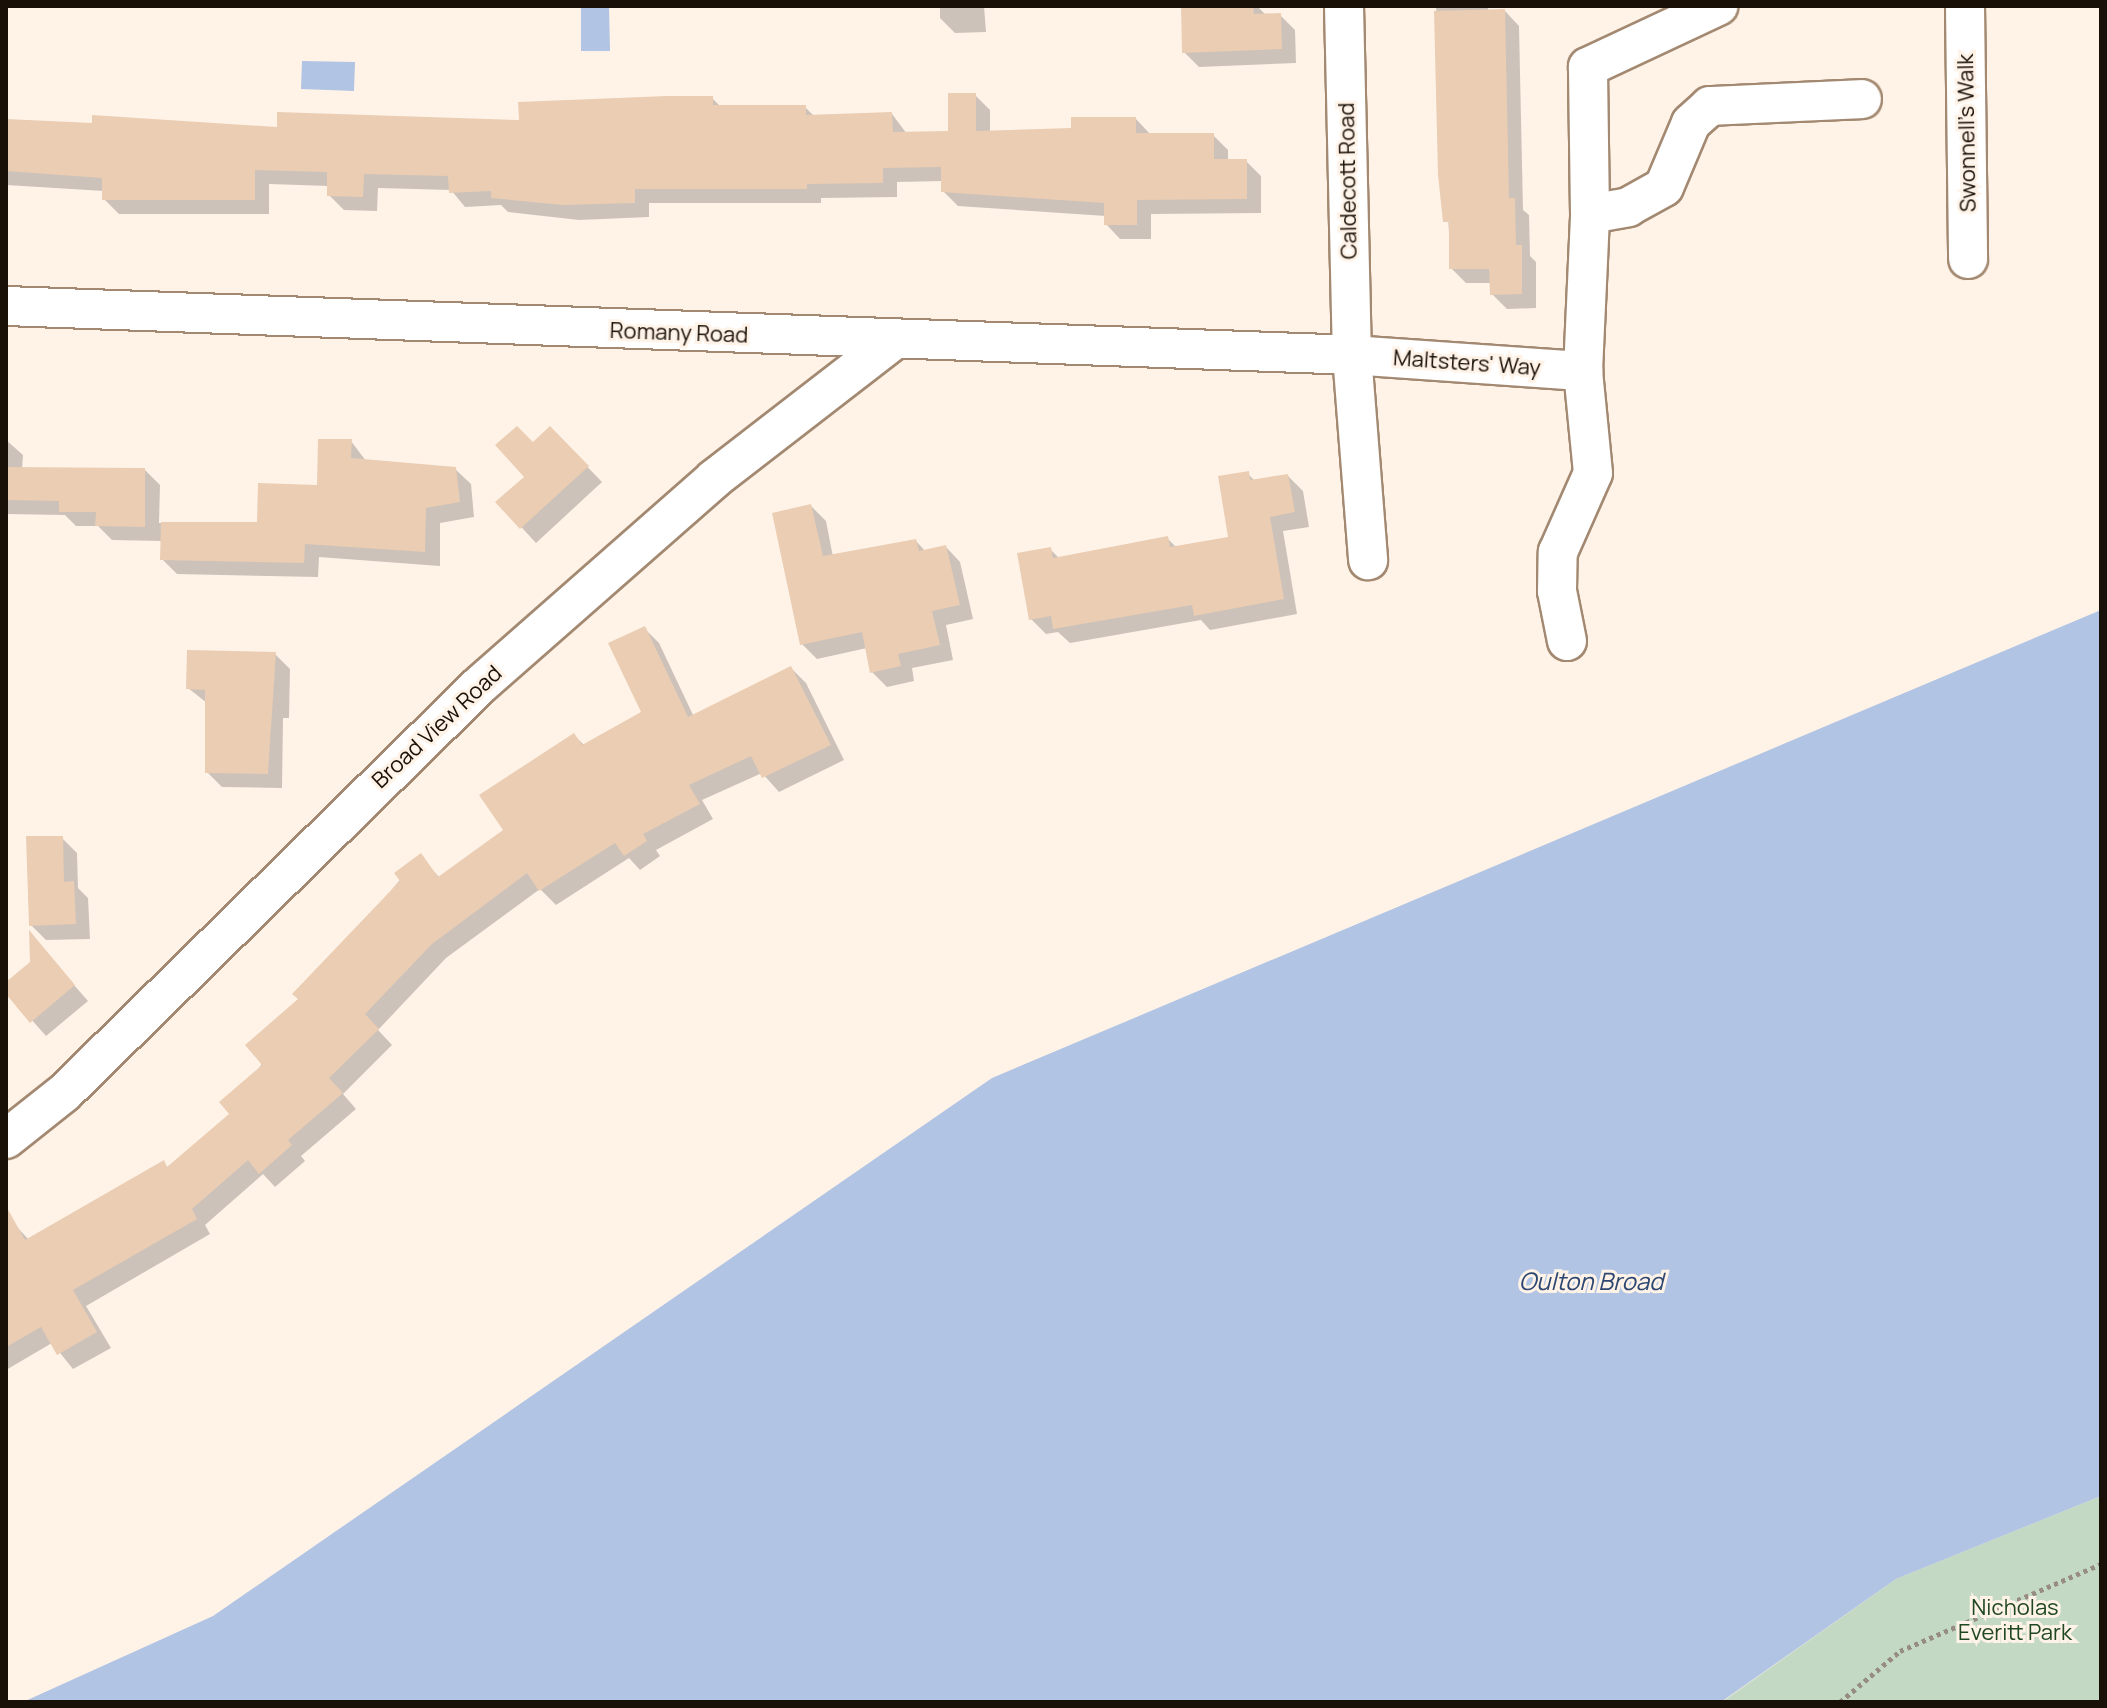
<!DOCTYPE html>
<style>
body{margin:0}
#map{position:relative;width:2107px;height:1708px;overflow:hidden;background:#fff3e8;font-family:Manrope,sans-serif}
div>[style]{position:absolute}
.green>*{inset:0;background:#c3d9c3}
.water>*{inset:0;background:#b1c4e3}
.shadow>*{inset:0;background:#0003}
.building>*{inset:0;background:#eacdb3}
.path>*{height:5px;margin-top:-2.5px;transform-origin:0;background:repeating-linear-gradient(90deg,#968c82 0 4px,transparent 0 8px)}
.roads{filter:drop-shadow(2px 0 #a38971) drop-shadow(-2px 0 #a38971) drop-shadow(0 2px #a38971) drop-shadow(0 -2px #a38971)}
.minor>*{height:38px;margin:-19px;padding:0 19px;transform-origin:19px;border-radius:19px;background:#fff}
span{translate:-50% -50%;white-space:nowrap;text-align:center;line-height:1.15;-webkit-text-stroke:6px #fff3e8;paint-order:stroke}
.street-label{font-size:22px;color:#191007}
.park-label{font-size:22px;color:#1f4721}
.water-label{font-size:24px;color:#2d4772;font-style:italic}
.frame{position:absolute;inset:0;border:8px solid #191007;pointer-events:none}
</style>
<div id="map">
<div class="green">
<div style="clip-path:polygon(2101px 1496px,2101px 1702px,1722px 1702px,1896px 1579px)"></div>
</div>
<div class="water">
<div style="clip-path:polygon(581px 6px,609px 6px,610px 51px,581px 51px)"></div>
<div style="clip-path:polygon(302px 61px,355px 62px,354px 91px,301px 89px)"></div>
<div style="clip-path:polygon(2101px 610px,2101px 1496px,1896px 1579px,1721px 1702px,23px 1702px,213px 1616px,992px 1078px)"></div>
</div>
<div class="shadow">
<div style="clip-path:polygon(940px 6px,984px 6px,986px 32px,955px 33px,940px 18px)"></div>
<div style="clip-path:polygon(1183px 6px,1257px 6px,1266px 15px,1280px 15px,1295px 30px,1296px 63px,1199px 67px,1184px 52px)"></div>
<div style="clip-path:polygon(1436px 6px,1488px 6px,1488px 12px,1505px 11px,1519px 26px,1523px 210px,1529px 215px,1530px 256px,1536px 262px,1536px 308px,1507px 309px,1492px 294px,1492px 283px,1466px 283px,1451px 268px)"></div>
<div style="clip-path:polygon(975px 95px,990px 110px,990px 132px,1073px 130px,1136px 119px,1150px 134px,1213px 135px,1228px 150px,1228px 161px,1246px 161px,1261px 176px,1261px 213px,1151px 214px,1151px 239px,1120px 239px,1106px 224px,1106px 216px,958px 206px,943px 191px,943px 181px,897px 182px,897px 197px,821px 198px,821px 203px,649px 203px,649px 217px,579px 220px,508px 212px,501px 205px,465px 207px,451px 190px,378px 188px,377px 211px,344px 210px,329px 195px,329px 186px,269px 184px,269px 214px,119px 214px,104px 199px,104px 191px,6px 185px,6px 121px,278px 129px,521px 122px,712px 98px,721px 107px,805px 107px,815px 117px,892px 114px,907px 134px,950px 133px)"></div>
<div style="clip-path:polygon(550px 428px,602px 482px,536px 543px,498px 502px,527px 477px)"></div>
<div style="clip-path:polygon(6px 440px,23px 455px,22px 469px,145px 470px,160px 485px,159px 523px,259px 524px,319px 487px,351px 441px,366px 461px,455px 469px,471px 484px,474px 517px,440px 523px,440px 566px,319px 557px,318px 577px,177px 574px,162px 559px,163px 541px,112px 540px,98px 526px,76px 526px,65px 515px,6px 514px)"></div>
<div style="clip-path:polygon(1248px 474px,1255px 481px,1288px 476px,1303px 491px,1309px 527px,1283px 531px,1297px 614px,1210px 630px,1201px 620px,1070px 643px,1058px 632px,1046px 634px,1031px 619px,1051px 550px,1060px 559px,1167px 538px,1177px 548px,1231px 539px)"></div>
<div style="clip-path:polygon(811px 506px,826px 521px,833px 557px,916px 541px,926px 552px,946px 547px,960px 562px,973px 619px,946px 625px,953px 660px,912px 668px,914px 681px,887px 687px,872px 672px,867px 648px,817px 659px,802px 644px)"></div>
<div style="clip-path:polygon(644px 628px,659px 643px,694px 717px,791px 668px,806px 683px,844px 760px,779px 792px,762px 773px,702px 800px,713px 819px,656px 850px,660px 856px,640px 870px,629px 858px,556px 905px,540px 889px,446px 958px,378px 1030px,392px 1045px,343px 1094px,356px 1109px,301px 1156px,305px 1161px,275px 1187px,263px 1174px,205px 1225px,210px 1234px,86px 1306px,111px 1348px,73px 1369px,52px 1343px,6px 1370px,6px 1234px,17px 1227px,29px 1240px,163px 1163px,169px 1168px,232px 1114px,300px 999px,420px 856px,440px 878px,506px 831px,574px 735px,585px 746px,643px 713px)"></div>
<div style="clip-path:polygon(275px 654px,290px 669px,289px 718px,283px 718px,282px 788px,222px 787px,207px 772px,207px 703px,188px 688px)"></div>
<div style="clip-path:polygon(62px 838px,77px 853px,78px 888px,88px 898px,90px 939px,46px 940px,31px 925px)"></div>
<div style="clip-path:polygon(45px 952px,88px 1001px,46px 1036px,6px 991px,6px 984px)"></div>
</div>
<div class="building">
<div style="clip-path:polygon(1181px 6px,1253px 6px,1254px 14px,1281px 13px,1282px 49px,1182px 53px)"></div>
<div style="clip-path:polygon(1505px 9px,1509px 198px,1515px 198px,1516px 245px,1522px 245px,1522px 294px,1490px 295px,1489px 269px,1449px 269px,1449px 222px,1443px 222px,1438px 175px,1434px 11px)"></div>
<div style="clip-path:polygon(948px 93px,976px 93px,976px 131px,1071px 128px,1071px 117px,1136px 117px,1136px 133px,1214px 133px,1214px 159px,1247px 159px,1247px 199px,1137px 200px,1137px 225px,1104px 225px,1104px 203px,941px 192px,941px 167px,883px 168px,883px 183px,807px 184px,807px 189px,635px 189px,635px 203px,563px 205px,491px 198px,491px 191px,449px 193px,448px 176px,364px 174px,363px 197px,327px 196px,327px 172px,255px 170px,255px 200px,102px 200px,102px 178px,6px 171px,6px 119px,92px 123px,92px 115px,277px 127px,277px 112px,519px 120px,518px 102px,667px 96px,713px 96px,713px 105px,806px 105px,806px 115px,892px 112px,893px 132px,948px 131px)"></div>
<div style="clip-path:polygon(517px 426px,533px 442px,550px 426px,589px 466px,520px 529px,495px 502px,524px 477px,495px 445px)"></div>
<div style="clip-path:polygon(318px 439px,352px 439px,351px 458px,456px 467px,460px 502px,426px 508px,425px 552px,305px 544px,304px 563px,160px 560px,161px 522px,257px 522px,258px 483px,317px 485px)"></div>
<div style="clip-path:polygon(6px 467px,145px 468px,145px 527px,95px 526px,96px 512px,59px 512px,59px 501px,6px 500px)"></div>
<div style="clip-path:polygon(1249px 471px,1250px 480px,1288px 474px,1295px 512px,1270px 517px,1284px 599px,1194px 616px,1192px 605px,1053px 629px,1051px 616px,1029px 620px,1017px 553px,1051px 547px,1053px 558px,1168px 536px,1170px 547px,1228px 537px,1218px 476px)"></div>
<div style="clip-path:polygon(811px 504px,823px 556px,916px 539px,919px 551px,946px 545px,960px 605px,932px 611px,940px 645px,898px 654px,901px 666px,870px 673px,862px 632px,800px 645px,772px 513px)"></div>
<div style="clip-path:polygon(645px 626px,688px 717px,791px 666px,831px 745px,762px 778px,751px 756px,689px 785px,700px 804px,643px 834px,647px 841px,624px 856px,615px 843px,539px 891px,527px 873px,432px 944px,365px 1014px,379px 1029px,329px 1078px,343px 1093px,288px 1140px,292px 1145px,259px 1174px,248px 1160px,192px 1209px,197px 1219px,73px 1290px,97px 1332px,57px 1355px,41px 1327px,6px 1347px,6px 1206px,25px 1240px,164px 1160px,167px 1167px,229px 1114px,219px 1102px,262px 1065px,245px 1045px,298px 999px,292px 994px,400px 881px,394px 873px,421px 853px,438px 877px,503px 830px,479px 795px,574px 733px,582px 745px,641px 712px,608px 643px)"></div>
<div style="clip-path:polygon(187px 650px,276px 652px,268px 774px,205px 773px,205px 690px,186px 689px)"></div>
<div style="clip-path:polygon(26px 836px,63px 836px,64px 882px,74px 881px,76px 924px,29px 926px)"></div>
<div style="clip-path:polygon(29px 930px,75px 985px,30px 1023px,6px 994px,6px 982px,30px 962px)"></div>
</div>
<div class="path">
<div style="left:1840px;top:1702px;width:79px;rotate:-40.4deg"></div>
<div style="left:1900px;top:1651px;width:219px;rotate:-23.4deg"></div>
</div>
<div class="roads">
<div class="minor">
<div style="left:1344px;top:6px;width:349px;rotate:88.7deg"></div>
<div style="left:1352px;top:355px;width:206px;rotate:85.5deg"></div>
<div style="left:1965px;top:6px;width:253px;rotate:89.3deg"></div>
<div style="left:1590px;top:214px;width:39px;rotate:-10deg"></div>
<div style="left:1628px;top:207px;width:41px;rotate:-29.1deg"></div>
<div style="left:1664px;top:187px;width:69px;rotate:-67.1deg"></div>
<div style="left:1691px;top:123px;width:25px;rotate:-42deg"></div>
<div style="left:1710px;top:106px;width:152px;rotate:-2.6deg"></div>
<div style="left:6px;top:306px;width:1347px;rotate:2.08deg"></div>
<div style="left:1352px;top:355px;width:232px;rotate:4deg"></div>
<div style="left:1567px;top:641px;width:51px;rotate:-101.3deg"></div>
<div style="left:1557px;top:591px;width:39px;rotate:-89deg"></div>
<div style="left:1558px;top:552px;width:86px;rotate:-66.1deg"></div>
<div style="left:1593px;top:473px;width:102px;rotate:-95.6deg"></div>
<div style="left:1583px;top:371px;width:157px;rotate:-87.4deg"></div>
<div style="left:1590px;top:214px;width:147px;rotate:-90.8deg"></div>
<div style="left:1588px;top:67px;width:144px;rotate:-25.1deg"></div>
<div style="left:6px;top:1139px;width:74px;rotate:-38.4deg"></div>
<div style="left:64px;top:1093px;width:584px;rotate:-44.45deg"></div>
<div style="left:481px;top:684px;width:310px;rotate:-41.3deg"></div>
<div style="left:714px;top:479px;width:224px;rotate:-37.7deg"></div>
</div>
</div>
<div class="street-label">
<span style="left:1967px;top:133px;rotate:-91deg">Swonnell's Walk</span>
<span style="left:1348px;top:181px;rotate:-91deg">Caldecott Road</span>
<span style="left:679px;top:333px;rotate:2deg">Romany Road</span>
<span style="left:1467px;top:363px;rotate:4deg">Maltsters' Way</span>
<span style="left:437px;top:727px;rotate:-43deg">Broad View Road</span>
</div>
<div class="park-label">
<span style="left:2015px;top:1620px">Nicholas<br>Everitt Park</span>
</div>
<div class="water-label">
<span style="left:1591px;top:1281px">Oulton Broad</span>
</div>
<div class="frame"></div>
</div>
